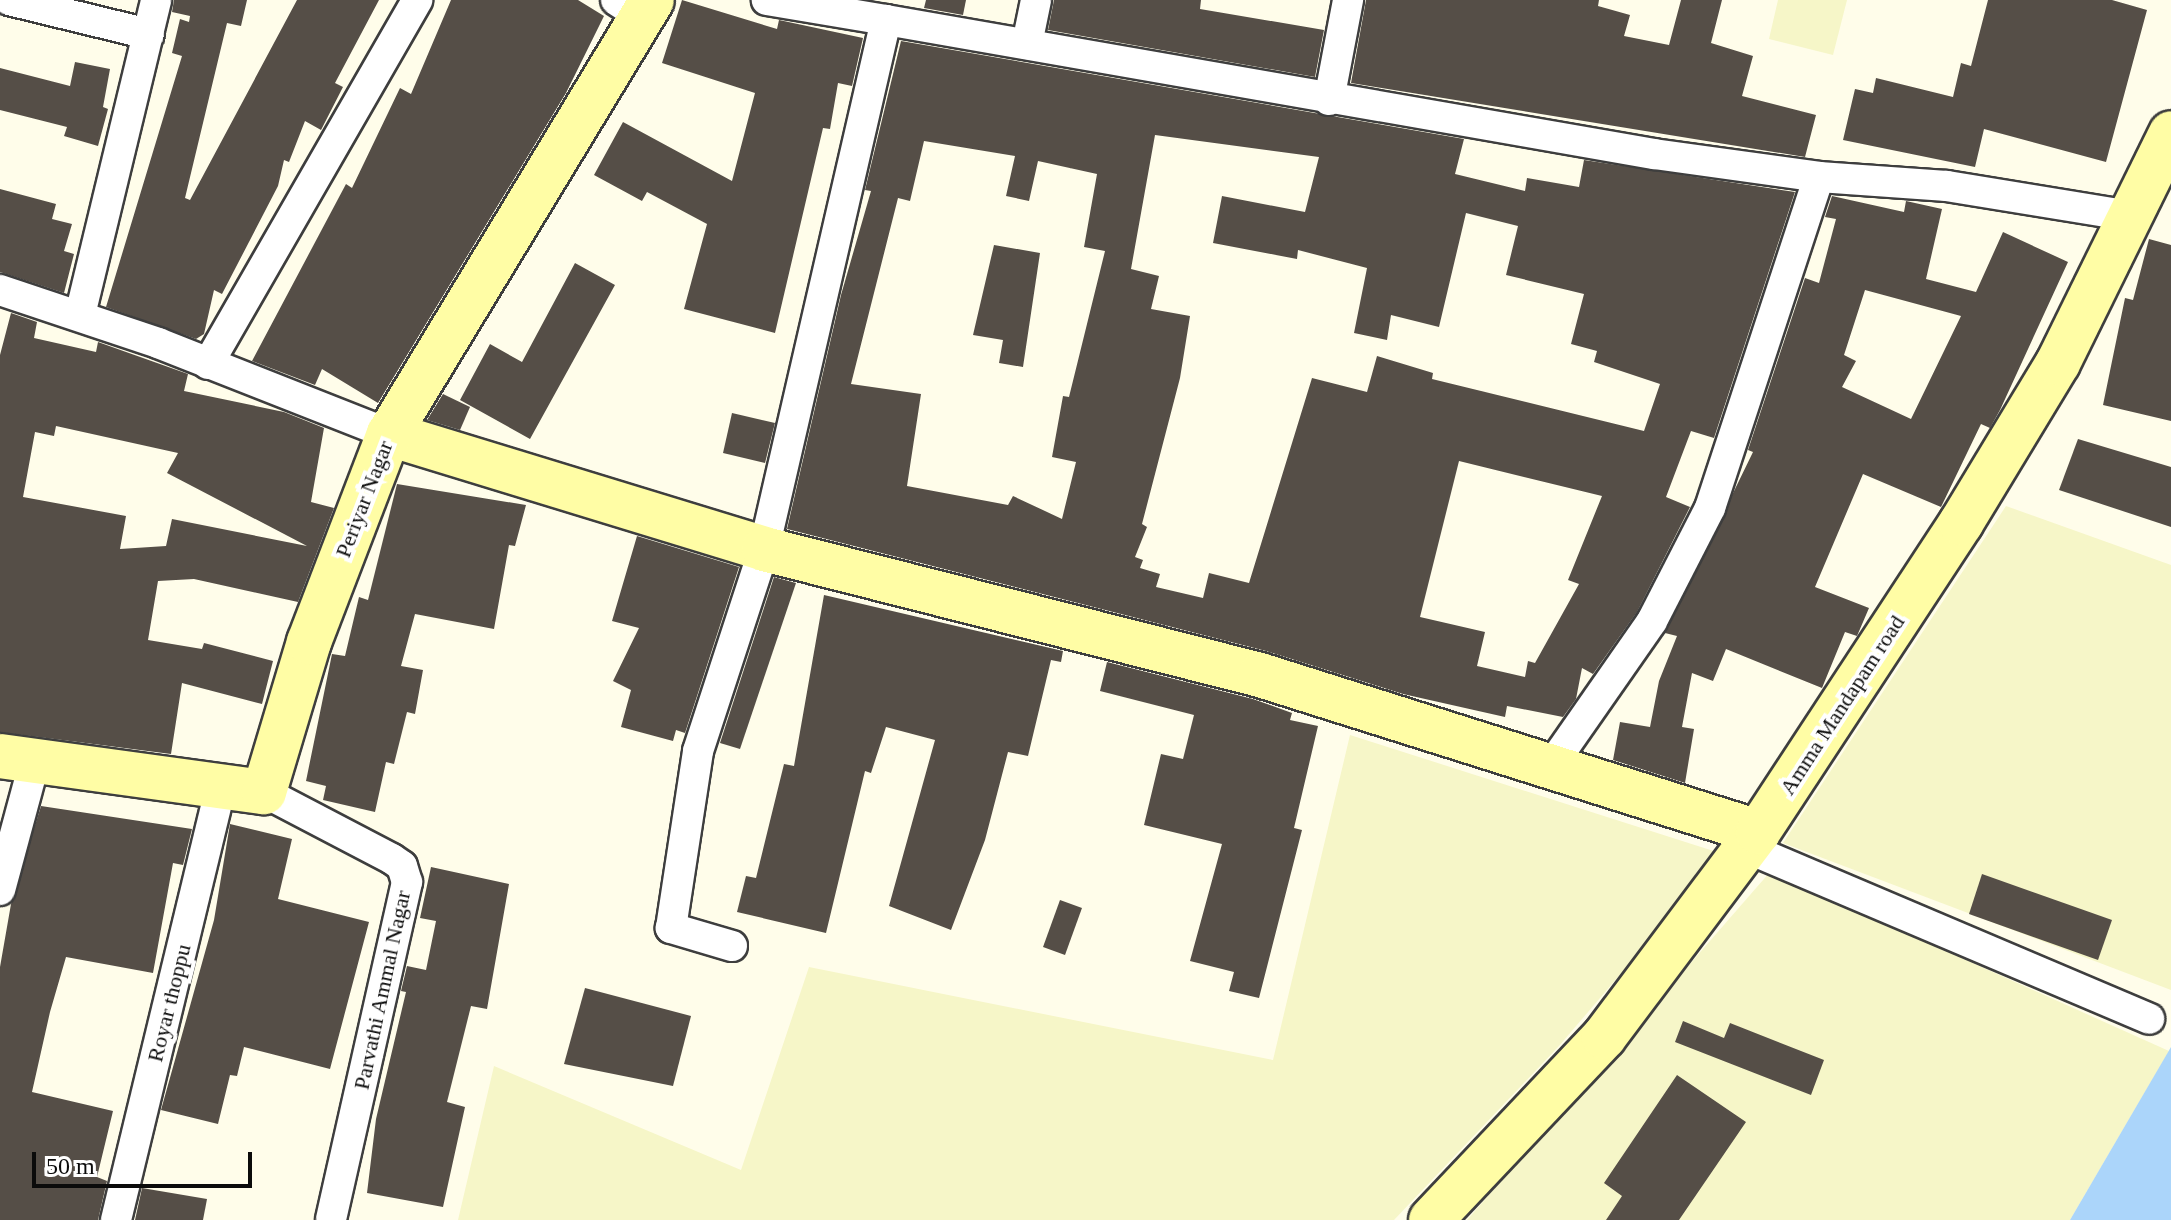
<!DOCTYPE html>
<style>
body{margin:0}
#map{position:relative;width:2171px;height:1220px;overflow:hidden;background:#fffdea;font-family:Georgia,serif}
div>[style]{position:absolute}
.farmland>*{inset:0;background:#f6f6c8}
.water>*{inset:0;background:#abd5fa}
.building>*{inset:0;background:#554e47}
.roads{filter:drop-shadow(2px 0 #3e3e3e) drop-shadow(-2px 0 #3e3e3e) drop-shadow(0 2px #3e3e3e) drop-shadow(0 -2px #3e3e3e)}
.street>*{height:30px;margin:-15px;padding:0 15px;transform-origin:15px;border-radius:15px;background:#fff}
.secondary>*{height:44px;margin:-22px;padding:0 22px;transform-origin:22px;border-radius:22px;background:#fffda5}
span{translate:-50% -50%;white-space:nowrap;text-align:center;line-height:1.15;-webkit-text-stroke:8px #fff;paint-order:stroke}
.street-label{font-size:22px;color:#0b0b0b}
.scale{position:absolute;left:32px;top:1152px;width:220px;height:36px;box-sizing:border-box;border:4px solid #0b0b0b;border-top:0;padding-left:10px;font-size:24px;line-height:28px;white-space:nowrap;color:#0b0b0b;-webkit-text-stroke:6px #fff;paint-order:stroke}
</style>
<div id="map">
<div class="farmland">
<div style="clip-path:polygon(1778px 0,1847px 0,1833px 55px,1769px 39px)"></div>
<div style="clip-path:polygon(2006px 506px,2171px 565px,2171px 990px,1783px 843px)"></div>
<div style="clip-path:polygon(1350px 735px,1723px 854px,1559px 1046px,1394px 1220px,458px 1220px,494px 1066px,741px 1170px,809px 967px,1273px 1060px)"></div>
<div style="clip-path:polygon(1770px 872px,2169px 1051px,2070px 1220px,1467px 1220px)"></div>
</div>
<div class="water">
<div style="clip-path:polygon(2171px 1047px,2171px 1220px,2070px 1220px)"></div>
</div>
<div class="building">
<div style="clip-path:polygon(174px 0,247px 0,241px 26px,227px 23px,185px 198px,190px 200px,297px 0,379px 0,335px 83px,343px 87px,321px 130px,305px 121px,289px 162px,284px 160px,278px 186px,222px 294px,214px 290px,204px 334px,196px 339px,106px 307px,182px 56px,172px 53px,180px 19px,189px 22px,190px 16px,172px 12px)"></div>
<div style="clip-path:polygon(451px 0,578px 0,604px 16px,566px 93px,378px 403px,322px 369px,315px 385px,252px 361px,346px 184px,352px 188px,400px 88px,411px 94px)"></div>
<div style="clip-path:polygon(682px 0,777px 29px,779px 20px,863px 38px,852px 86px,838px 83px,830px 129px,823px 128px,775px 333px,684px 309px,707px 224px,647px 192px,642px 201px,594px 175px,623px 122px,732px 181px,755px 93px,662px 63px)"></div>
<div style="clip-path:polygon(926px 0,966px 0,963px 15px,924px 8px)"></div>
<div style="clip-path:polygon(1054px 0,1201px 0,1200px 9px,1324px 30px,1315px 77px,1048px 30px)"></div>
<div style="clip-path:polygon(1366px 0,1599px 0,1598px 6px,1630px 15px,1624px 36px,1669px 45px,1681px 0,1722px 0,1711px 43px,1753px 56px,1742px 96px,1816px 115px,1805px 157px,1351px 83px)"></div>
<div style="clip-path:polygon(1988px 0,2112px 0,2147px 10px,2106px 162px,1984px 129px,1975px 167px,1843px 140px,1855px 89px,1873px 93px,1876px 78px,1953px 97px,1961px 63px,1971px 66px)"></div>
<div style="clip-path:polygon(evenodd,901px 41px,1464px 139px,1455px 174px,1525px 191px,1527px 178px,1579px 187px,1584px 160px,1795px 192px,1714px 438px,1691px 431px,1666px 497px,1690px 507px,1637px 612px,1593px 674px,1582px 668px,1576px 699px,1563px 717px,1507px 706px,1505px 717px,1403px 694px,1266px 651px,787px 529px,841px 295px,871px 191px,865px 190px,901px 41px,1155px 135px,1319px 157px,1305px 212px,1222px 196px,1213px 243px,1297px 259px,1298px 250px,1367px 268px,1354px 333px,1387px 340px,1391px 315px,1439px 327px,1466px 213px,1518px 226px,1506px 275px,1584px 294px,1571px 344px,1597px 351px,1594px 362px,1660px 384px,1644px 431px,1432px 379px,1433px 373px,1377px 356px,1367px 392px,1312px 378px,1249px 583px,1209px 573px,1203px 598px,1156px 587px,1160px 574px,1140px 568px,1143px 560px,1135px 557px,1147px 527px,1142px 524px,1180px 378px,1190px 316px,1151px 309px,1159px 276px,1131px 269px,1155px 135px,901px 41px,924px 141px,1015px 156px,1006px 196px,1029px 201px,1038px 161px,1097px 174px,1084px 247px,1105px 251px,1069px 397px,1063px 396px,1052px 457px,1076px 462px,1062px 519px,1013px 496px,1008px 505px,907px 486px,921px 394px,851px 384px,898px 198px,910px 201px,924px 141px,901px 41px,1459px 461px,1602px 496px,1568px 580px,1579px 584px,1535px 663px,1528px 661px,1525px 677px,1477px 666px,1485px 632px,1420px 617px,1459px 461px)"></div>
<div style="clip-path:polygon(75px 62px,110px 69px,103px 107px,108px 109px,98px 146px,64px 136px,67px 127px,0 110px,0 68px,70px 86px)"></div>
<div style="clip-path:polygon(0 189px,56px 204px,52px 219px,72px 224px,64px 251px,74px 254px,64px 293px,0 272px)"></div>
<div style="clip-path:polygon(evenodd,1832px 196px,1904px 212px,1906px 201px,1942px 209px,1926px 279px,1976px 292px,2003px 232px,2068px 262px,2000px 410px,1990px 428px,1981px 424px,1941px 507px,1863px 474px,1815px 587px,1869px 608px,1857px 636px,1845px 632px,1822px 688px,1726px 649px,1713px 681px,1692px 673px,1682px 727px,1694px 729px,1685px 783px,1613px 760px,1620px 722px,1650px 727px,1659px 681px,1677px 636px,1665px 633px,1753px 452px,1748px 450px,1805px 278px,1819px 283px,1836px 219px,1825px 217px,1832px 196px,1865px 290px,1961px 316px,1911px 419px,1842px 387px,1856px 361px,1844px 355px,1865px 290px)"></div>
<div style="clip-path:polygon(2149px 239px,2171px 245px,2171px 421px,2103px 405px,2125px 298px,2133px 300px)"></div>
<div style="clip-path:polygon(994px 245px,1040px 253px,1023px 367px,999px 363px,1003px 340px,973px 335px)"></div>
<div style="clip-path:polygon(575px 263px,615px 285px,530px 439px,460px 400px,490px 344px,522px 362px)"></div>
<div style="clip-path:polygon(evenodd,11px 313px,37px 322px,34px 338px,96px 352px,98px 342px,188px 374px,184px 391px,284px 412px,324px 428px,311px 502px,334px 508px,298px 602px,194px 579px,158px 581px,148px 640px,202px 649px,204px 643px,273px 661px,262px 704px,182px 683px,171px 754px,0 732px,0 355px,11px 313px,56px 426px,178px 453px,167px 473px,307px 546px,172px 519px,166px 546px,120px 549px,126px 516px,23px 497px,35px 432px,54px 436px,56px 426px)"></div>
<div style="clip-path:polygon(443px 394px,470px 407px,460px 430px,427px 420px)"></div>
<div style="clip-path:polygon(732px 413px,775px 423px,765px 463px,723px 453px)"></div>
<div style="clip-path:polygon(2078px 439px,2171px 467px,2171px 527px,2059px 490px)"></div>
<div style="clip-path:polygon(397px 484px,526px 505px,515px 546px,509px 545px,494px 629px,415px 614px,401px 666px,423px 670px,415px 714px,407px 712px,394px 764px,386px 762px,375px 812px,323px 800px,326px 786px,306px 781px,332px 654px,345px 656px,359px 597px,368px 600px)"></div>
<div style="clip-path:polygon(637px 536px,739px 567px,685px 733px,676px 730px,673px 741px,621px 727px,631px 690px,613px 681px,639px 628px,612px 621px)"></div>
<div style="clip-path:polygon(774px 577px,796px 583px,740px 749px,720px 743px)"></div>
<div style="clip-path:polygon(824px 595px,1063px 651px,1061px 662px,1051px 660px,1028px 756px,1008px 752px,985px 840px,951px 930px,889px 906px,935px 740px,886px 727px,871px 773px,865px 771px,826px 933px,737px 912px,746px 876px,756px 878px,784px 764px,794px 766px)"></div>
<div style="clip-path:polygon(1107px 662px,1253px 699px,1292px 713px,1290px 720px,1318px 726px,1294px 828px,1302px 830px,1259px 998px,1229px 991px,1234px 972px,1190px 961px,1222px 844px,1144px 825px,1161px 754px,1183px 759px,1194px 715px,1100px 691px)"></div>
<div style="clip-path:polygon(41px 806px,192px 829px,183px 865px,173px 863px,153px 973px,66px 957px,50px 1012px,32px 1092px,113px 1111px,97px 1177px,107px 1181px,98px 1220px,0 1220px,0 967px,11px 904px)"></div>
<div style="clip-path:polygon(230px 824px,292px 839px,278px 899px,369px 922px,330px 1069px,244px 1047px,237px 1076px,230px 1075px,218px 1124px,161px 1110px,214px 920px)"></div>
<div style="clip-path:polygon(431px 867px,509px 884px,487px 1009px,471px 1006px,447px 1102px,465px 1107px,443px 1207px,367px 1193px,376px 1119px,406px 992px,401px 991px,407px 966px,426px 970px,436px 921px,420px 918px)"></div>
<div style="clip-path:polygon(1982px 874px,2112px 920px,2098px 960px,1969px 914px)"></div>
<div style="clip-path:polygon(1060px 900px,1082px 908px,1065px 955px,1043px 947px)"></div>
<div style="clip-path:polygon(585px 988px,691px 1016px,673px 1086px,564px 1064px)"></div>
<div style="clip-path:polygon(1683px 1021px,1724px 1038px,1730px 1023px,1824px 1060px,1811px 1095px,1675px 1042px)"></div>
<div style="clip-path:polygon(1677px 1075px,1746px 1122px,1679px 1220px,1606px 1220px,1622px 1196px,1604px 1183px)"></div>
<div style="clip-path:polygon(142px 1188px,207px 1199px,203px 1220px,135px 1220px)"></div>
</div>
<div class="roads">
<div class="street">
<div style="left:9px;top:0;width:144px;rotate:13.7deg"></div>
<div style="left:616px;top:0;width:31px;rotate:33deg"></div>
<div style="left:886px;top:20px;width:780px;rotate:9.9deg"></div>
<div style="left:1654px;top:154px;width:167px;rotate:7.9deg"></div>
<div style="left:1819px;top:177px;width:128px;rotate:4deg"></div>
<div style="left:1947px;top:186px;width:185px;rotate:9.3deg"></div>
<div style="left:1027px;top:44px;width:45px;rotate:-78.4deg"></div>
<div style="left:1329px;top:100px;width:102px;rotate:-79.2deg"></div>
<div style="left:0;top:290px;width:167px;rotate:18.5deg"></div>
<div style="left:158px;top:343px;width:248px;rotate:21.5deg"></div>
<div style="left:80px;top:315px;width:324px;rotate:-76.4deg"></div>
<div style="left:208px;top:364px;width:420px;rotate:-60.1deg"></div>
<div style="left:1553px;top:763px;width:173px;rotate:-55.1deg"></div>
<div style="left:1652px;top:621px;width:127px;rotate:-62.8deg"></div>
<div style="left:1710px;top:508px;width:348px;rotate:-71.8deg"></div>
<div style="left:264px;top:792px;width:144px;rotate:27.6deg"></div>
<div style="left:392px;top:859px;width:12px;rotate:35deg"></div>
<div style="left:402px;top:866px;width:17px;rotate:73deg"></div>
<div style="left:407px;top:882px;width:346px;rotate:102.7deg"></div>
<div style="left:1747px;top:848px;width:437px;rotate:23deg"></div>
<div style="left:0;top:890px;width:135px;rotate:-74.9deg"></div>
<div style="left:732px;top:946px;width:64px;rotate:-163.6deg"></div>
<div style="left:671px;top:928px;width:179px;rotate:-81.3deg"></div>
<div style="left:698px;top:751px;width:213px;rotate:-71.9deg"></div>
<div style="left:764px;top:549px;width:543px;rotate:-77.01deg"></div>
<div style="left:886px;top:20px;width:121px;rotate:-170.5deg"></div>
<div style="left:116px;top:1220px;width:446px;rotate:-76.4deg"></div>
</div>
<div class="secondary">
<div style="left:389px;top:434px;width:392px;rotate:17deg"></div>
<div style="left:764px;top:549px;width:512px;rotate:14.25deg"></div>
<div style="left:1260px;top:675px;width:522px;rotate:17.5deg"></div>
<div style="left:0;top:756px;width:266px;rotate:7.8deg"></div>
<div style="left:264px;top:792px;width:157px;rotate:-73.3deg"></div>
<div style="left:309px;top:642px;width:223px;rotate:-69deg"></div>
<div style="left:389px;top:434px;width:507px;rotate:-58.78deg"></div>
<div style="left:1431px;top:1220px;width:252px;rotate:-46.6deg"></div>
<div style="left:1604px;top:1037px;width:256px;rotate:-53.1deg"></div>
<div style="left:1758px;top:832px;width:370px;rotate:-56.7deg"></div>
<div style="left:1961px;top:523px;width:187px;rotate:-58.8deg"></div>
<div style="left:2058px;top:363px;width:256px;rotate:-63.8deg"></div>
</div>
</div>
<div class="street-label">
<span style="left:364px;top:499px;rotate:-69deg">Periyar Nagar</span>
<span style="left:1842px;top:705px;rotate:-57deg">Amma Mandapam road</span>
<span style="left:382px;top:990px;rotate:-78deg">Parvathi Ammal Nagar</span>
<span style="left:169px;top:1003px;rotate:-76deg">Royar thoppu</span>
</div>
<div class="scale">50 m</div>
</div>
